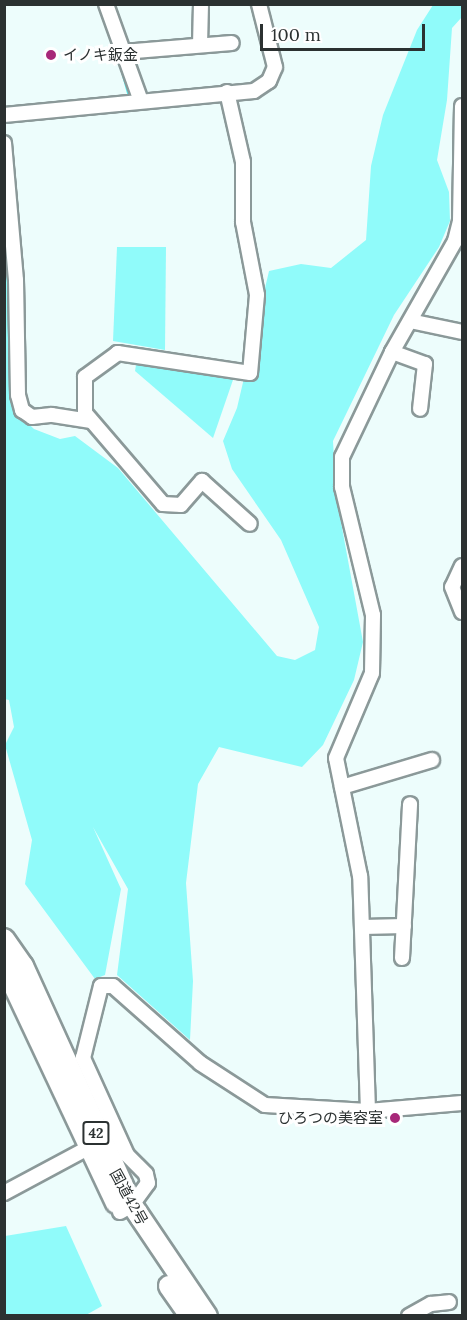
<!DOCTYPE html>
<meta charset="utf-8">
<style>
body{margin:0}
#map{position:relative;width:467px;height:1320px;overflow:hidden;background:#edfdfc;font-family:Lora,"Noto Sans JP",serif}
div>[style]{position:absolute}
.green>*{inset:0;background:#90fbfa}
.stream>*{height:3px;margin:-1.5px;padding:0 1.5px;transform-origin:1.5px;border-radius:1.5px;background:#50eded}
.roads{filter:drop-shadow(2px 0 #8b9999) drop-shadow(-2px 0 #8b9999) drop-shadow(0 2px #8b9999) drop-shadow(0 -2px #8b9999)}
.minor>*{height:14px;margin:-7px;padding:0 7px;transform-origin:7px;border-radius:7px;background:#fff}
.highway>*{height:20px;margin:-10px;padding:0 10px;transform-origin:10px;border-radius:10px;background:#fff}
.dots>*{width:16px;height:16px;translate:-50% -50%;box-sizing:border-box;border:3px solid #fff;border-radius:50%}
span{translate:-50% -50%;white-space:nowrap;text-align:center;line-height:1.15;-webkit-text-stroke:6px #fff;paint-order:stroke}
.shield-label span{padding:2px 4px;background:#fff;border:2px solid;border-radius:4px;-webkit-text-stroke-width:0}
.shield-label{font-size:14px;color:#2b3131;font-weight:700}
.poi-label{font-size:15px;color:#2b3131}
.left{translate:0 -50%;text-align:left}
.right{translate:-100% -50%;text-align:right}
.street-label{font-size:15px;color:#2b3131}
.frame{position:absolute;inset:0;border:6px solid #2b3131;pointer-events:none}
.scale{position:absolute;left:260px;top:24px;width:165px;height:27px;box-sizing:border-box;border:3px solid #2b3131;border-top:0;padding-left:8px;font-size:18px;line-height:21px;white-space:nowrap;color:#2b3131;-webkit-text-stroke:4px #fff;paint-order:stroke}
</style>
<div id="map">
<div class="green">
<div style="clip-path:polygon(433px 5px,462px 5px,462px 17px,452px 28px,447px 100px,437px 160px,449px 192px,450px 221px,439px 247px,394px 315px,333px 441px,336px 495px,363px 642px,354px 680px,323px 745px,302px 767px,219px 747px,198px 784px,186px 883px,193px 981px,190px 1040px,117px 975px,128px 889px,93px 827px,121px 889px,105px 975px,95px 979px,25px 884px,32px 840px,5px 745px,14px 727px,9px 700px,4px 699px,4px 201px,11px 369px,18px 414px,34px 429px,60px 439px,75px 436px,118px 468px,277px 656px,295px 660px,315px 650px,319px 627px,281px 540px,232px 469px,223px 441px,237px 408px,269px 271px,301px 264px,331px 268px,366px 240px,371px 166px,383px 115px,417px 30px)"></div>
<div style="clip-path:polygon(117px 247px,166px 247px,165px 350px,113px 341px)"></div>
<div style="clip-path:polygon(137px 359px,235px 374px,213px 438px,135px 371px)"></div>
<div style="clip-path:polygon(66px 1226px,102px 1306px,86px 1315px,5px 1315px,5px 1236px)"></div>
</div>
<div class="stream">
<div style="left:99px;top:4px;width:11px;rotate:68deg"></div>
<div style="left:117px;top:54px;width:44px;rotate:74.1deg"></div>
</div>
<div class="roads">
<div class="minor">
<div style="left:106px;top:4px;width:103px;rotate:70.2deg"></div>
<div style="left:200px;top:45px;width:41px;rotate:-88.6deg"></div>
<div style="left:123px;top:52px;width:109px;rotate:-4.7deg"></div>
<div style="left:227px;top:92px;width:72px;rotate:77.1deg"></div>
<div style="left:243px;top:162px;width:60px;rotate:90deg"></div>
<div style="left:243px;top:222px;width:74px;rotate:79.1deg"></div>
<div style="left:257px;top:295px;width:78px;rotate:95.1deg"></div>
<div style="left:250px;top:373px;width:134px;rotate:-171.4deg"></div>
<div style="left:118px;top:353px;width:41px;rotate:144deg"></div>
<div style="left:85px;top:377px;width:36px;rotate:90deg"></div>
<div style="left:85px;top:413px;width:120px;rotate:49.4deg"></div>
<div style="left:163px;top:504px;width:18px;rotate:3deg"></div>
<div style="left:181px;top:505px;width:32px;rotate:-49deg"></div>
<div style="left:202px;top:481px;width:64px;rotate:41.9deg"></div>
<div style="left:4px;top:115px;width:251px;rotate:-5.5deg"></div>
<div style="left:254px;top:91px;width:18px;rotate:-34deg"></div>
<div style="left:269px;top:81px;width:15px;rotate:-67deg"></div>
<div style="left:275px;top:67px;width:65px;rotate:-104.3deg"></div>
<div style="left:4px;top:143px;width:138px;rotate:85deg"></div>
<div style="left:16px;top:280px;width:115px;rotate:89deg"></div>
<div style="left:18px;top:395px;width:16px;rotate:75deg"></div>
<div style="left:22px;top:410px;width:12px;rotate:35deg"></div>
<div style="left:32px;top:417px;width:20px;rotate:-6deg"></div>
<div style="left:52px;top:415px;width:39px;rotate:9deg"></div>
<div style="left:410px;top:321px;width:53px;rotate:11.9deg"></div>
<div style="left:392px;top:352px;width:35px;rotate:20deg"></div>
<div style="left:425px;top:364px;width:45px;rotate:96.3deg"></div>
<div style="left:462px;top:566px;width:23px;rotate:115deg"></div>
<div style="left:452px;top:587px;width:27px;rotate:68deg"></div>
<div style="left:342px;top:787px;width:94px;rotate:-16.7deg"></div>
<div style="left:363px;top:927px;width:41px;rotate:-1.4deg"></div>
<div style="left:402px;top:958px;width:154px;rotate:-87deg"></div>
<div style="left:368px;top:1111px;width:235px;rotate:-91.9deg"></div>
<div style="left:360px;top:876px;width:120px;rotate:-101.5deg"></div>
<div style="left:336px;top:758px;width:92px;rotate:-67deg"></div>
<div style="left:372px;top:673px;width:58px;rotate:-89deg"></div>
<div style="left:373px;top:615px;width:132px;rotate:-103.6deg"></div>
<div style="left:342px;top:487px;width:30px;rotate:-90deg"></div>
<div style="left:342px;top:457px;width:116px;rotate:-64.5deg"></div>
<div style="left:392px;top:352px;width:128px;rotate:-60.4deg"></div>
<div style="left:455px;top:241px;width:21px;rotate:-76deg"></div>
<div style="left:460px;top:221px;width:115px;rotate:-89deg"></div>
<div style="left:4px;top:1193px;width:95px;rotate:-28.2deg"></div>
<div style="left:120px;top:1212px;width:14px;rotate:-30deg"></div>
<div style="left:132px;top:1205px;width:27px;rotate:-54deg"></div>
<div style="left:148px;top:1183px;width:9px;rotate:-103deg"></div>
<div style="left:146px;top:1174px;width:27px;rotate:-135deg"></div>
<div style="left:127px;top:1155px;width:107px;rotate:-114.4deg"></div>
<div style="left:83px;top:1058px;width:74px;rotate:-76deg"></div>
<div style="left:101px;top:986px;width:12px"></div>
<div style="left:113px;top:986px;width:116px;rotate:41.5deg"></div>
<div style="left:200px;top:1063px;width:77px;rotate:32.9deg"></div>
<div style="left:265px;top:1105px;width:103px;rotate:3.3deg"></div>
<div style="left:368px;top:1111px;width:94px;rotate:-4.9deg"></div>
<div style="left:409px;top:1316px;width:25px;rotate:-29deg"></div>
<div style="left:431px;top:1304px;width:18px;rotate:-6deg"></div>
</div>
<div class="highway">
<div style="left:4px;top:939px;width:33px;rotate:55deg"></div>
<div style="left:23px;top:966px;width:263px;rotate:65.5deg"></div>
<div style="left:132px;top:1205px;width:134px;rotate:56deg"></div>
<div style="left:4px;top:965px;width:263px;rotate:64.8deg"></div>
<div style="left:169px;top:1286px;width:37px;rotate:55deg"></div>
</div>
</div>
<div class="dots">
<div style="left:51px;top:55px;background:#a72879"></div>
<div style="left:395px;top:1118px;background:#a72879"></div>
</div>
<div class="shield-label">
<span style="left:96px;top:1133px">42</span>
</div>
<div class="poi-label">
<span class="left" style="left:63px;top:55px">イノキ鈑金</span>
<span class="right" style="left:383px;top:1118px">ひろつの美容室</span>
</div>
<div class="street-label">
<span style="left:129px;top:1197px;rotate:61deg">国道42号</span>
</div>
<div class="frame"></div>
<div class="scale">100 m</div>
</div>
